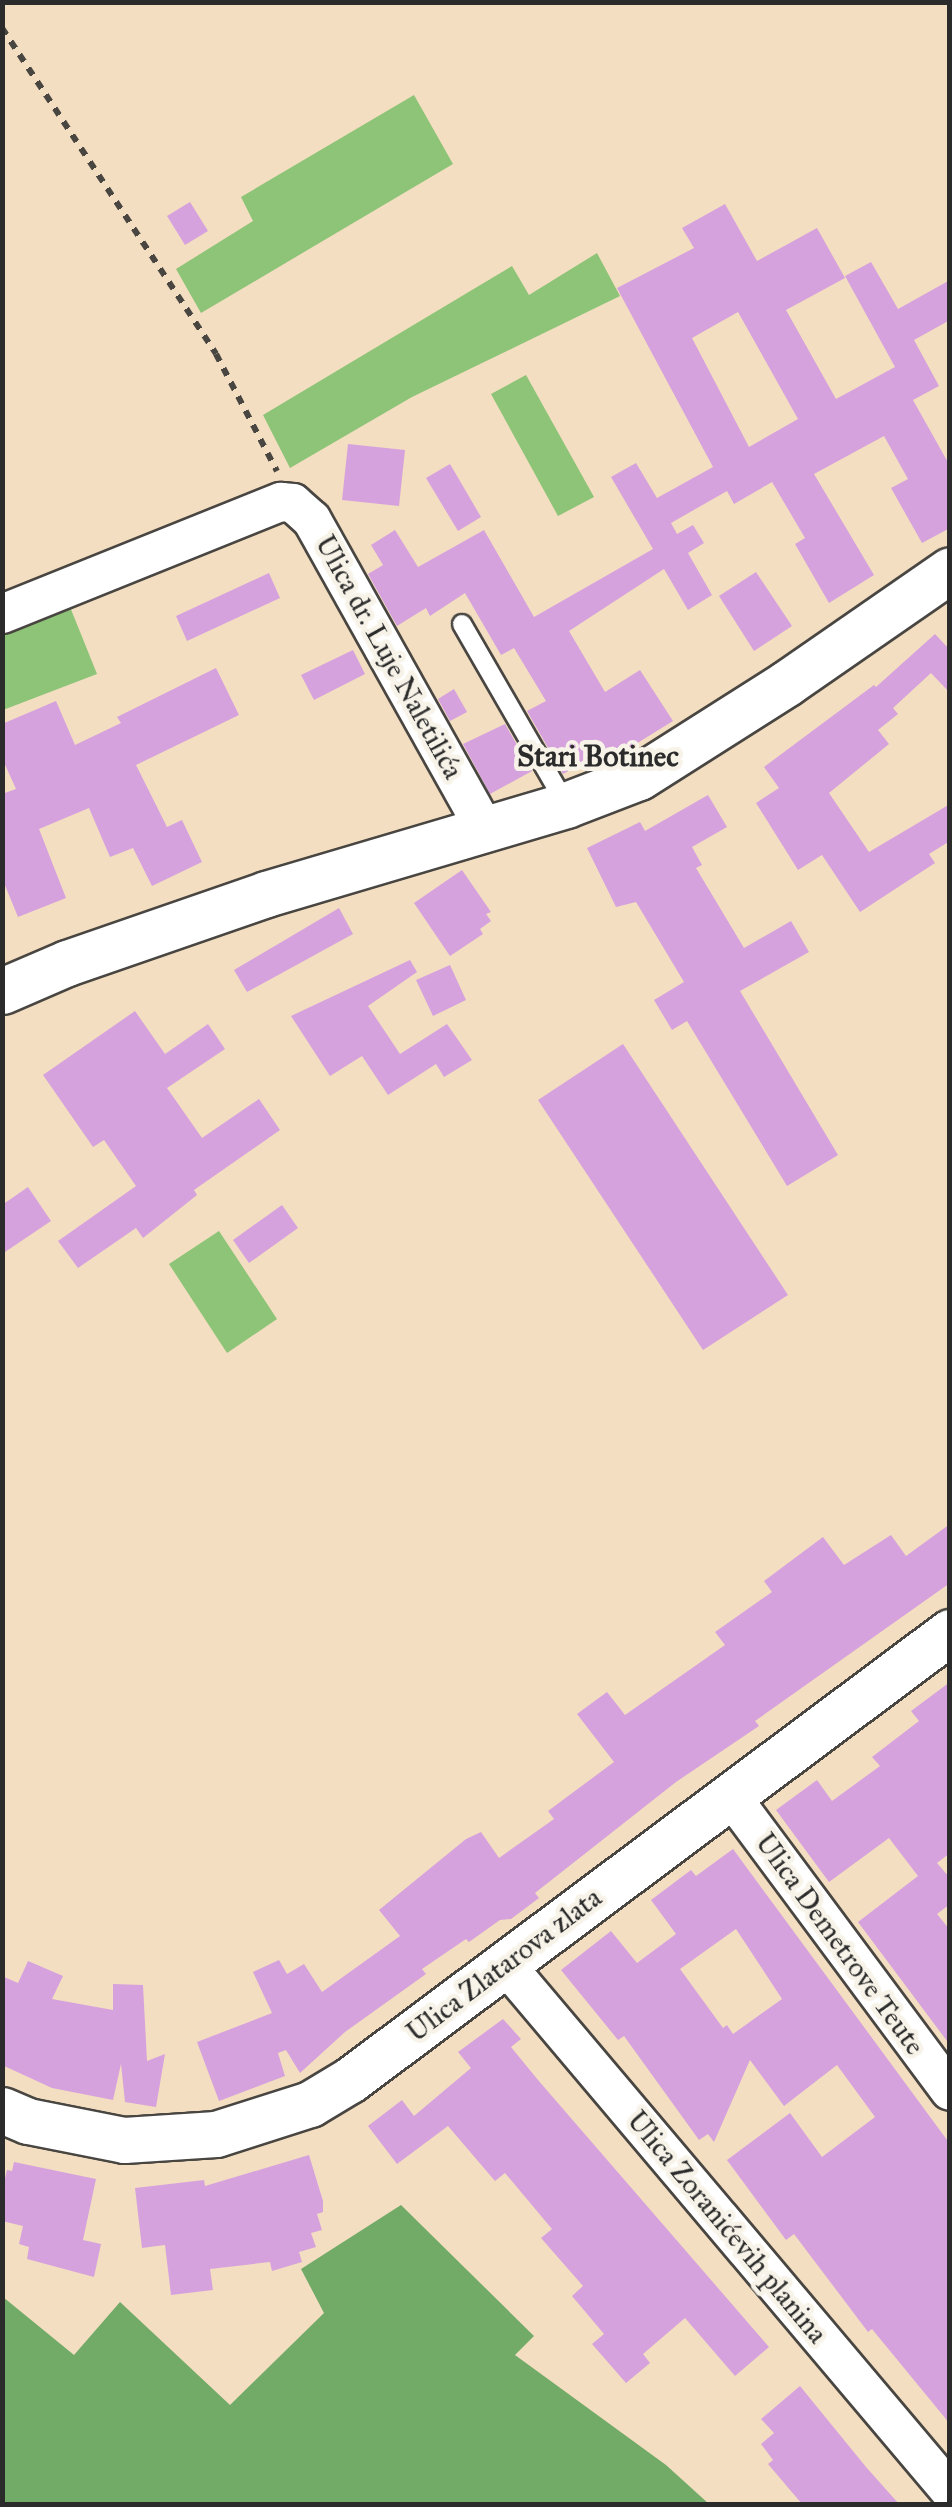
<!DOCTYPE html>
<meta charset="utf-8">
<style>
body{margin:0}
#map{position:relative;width:952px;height:2507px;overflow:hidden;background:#f3dec1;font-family:"IM FELL Great Primer",serif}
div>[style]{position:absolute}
.green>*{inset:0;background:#8dc477}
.forest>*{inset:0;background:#72aa68}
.building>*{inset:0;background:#d6a2dd}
.path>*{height:6px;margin-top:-3px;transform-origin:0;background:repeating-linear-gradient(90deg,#494642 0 8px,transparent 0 16px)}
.roads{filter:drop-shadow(2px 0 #494642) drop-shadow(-2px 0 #494642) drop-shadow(0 2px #494642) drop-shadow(0 -2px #494642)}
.service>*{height:18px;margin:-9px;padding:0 9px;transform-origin:9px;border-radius:9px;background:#fff}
.minor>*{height:38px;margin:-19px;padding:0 19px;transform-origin:19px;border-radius:19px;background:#fff}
.tertiary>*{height:45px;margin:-22.5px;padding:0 22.5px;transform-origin:22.5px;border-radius:22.5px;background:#fff}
span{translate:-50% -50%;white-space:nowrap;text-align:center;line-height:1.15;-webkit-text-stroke:9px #f7f3e8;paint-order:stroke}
.street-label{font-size:28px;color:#2b2b2b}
.neighbourhood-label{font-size:30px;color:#2b2b2b;font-weight:700}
.frame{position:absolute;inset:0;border:5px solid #2b2b2b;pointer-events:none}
</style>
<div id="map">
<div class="green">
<div style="clip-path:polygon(414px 95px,453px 164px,201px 313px,176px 269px,253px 221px,241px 197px)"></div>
<div style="clip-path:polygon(597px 253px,620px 296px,412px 397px,290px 468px,263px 415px,512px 266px,529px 295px)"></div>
<div style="clip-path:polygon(526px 375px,594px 497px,558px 516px,491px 394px)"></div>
<div style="clip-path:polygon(68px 602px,97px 674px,3px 710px,3px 627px)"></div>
<div style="clip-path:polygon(219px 1231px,277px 1319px,227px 1353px,169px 1264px)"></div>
</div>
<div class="forest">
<div style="clip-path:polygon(401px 2205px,534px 2336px,515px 2355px,666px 2465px,709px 2504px,3px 2504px,3px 2297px,74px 2355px,120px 2302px,230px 2405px,324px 2313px,301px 2269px)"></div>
</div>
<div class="building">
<div style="clip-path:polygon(190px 202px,208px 231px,185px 245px,167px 216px)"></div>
<div style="clip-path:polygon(evenodd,725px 204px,757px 261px,817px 228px,845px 278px,786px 310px,836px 399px,895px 367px,845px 276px,871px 262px,898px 309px,950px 280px,950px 320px,914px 340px,939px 386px,913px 400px,950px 466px,950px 528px,922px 543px,891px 488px,908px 479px,884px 436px,814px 474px,874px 575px,829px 603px,795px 544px,805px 538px,772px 482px,734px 504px,727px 491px,671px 523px,677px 534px,693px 525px,704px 543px,688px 553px,712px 595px,688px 610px,664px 569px,569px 631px,605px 692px,640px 670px,673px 721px,618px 755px,613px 746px,563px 774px,527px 711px,546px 701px,514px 648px,501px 655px,465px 593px,430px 616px,426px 608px,397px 626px,368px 574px,383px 565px,371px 545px,395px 530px,418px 567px,484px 530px,534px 617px,653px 549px,611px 477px,636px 463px,657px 498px,713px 467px,617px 288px,694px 248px,682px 228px,725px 204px,738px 312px,798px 419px,749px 447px,692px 338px,738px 312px)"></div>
<div style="clip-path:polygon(348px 444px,405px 450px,399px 506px,342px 500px)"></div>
<div style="clip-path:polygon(450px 464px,481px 517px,458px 531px,426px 478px)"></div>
<div style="clip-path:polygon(756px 572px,792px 626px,754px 651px,719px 596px)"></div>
<div style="clip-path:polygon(269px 573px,280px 598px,187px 641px,176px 616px)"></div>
<div style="clip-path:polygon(935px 634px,950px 650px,950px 693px,931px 673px,893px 708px,898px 714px,878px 730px,889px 744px,829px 793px,869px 852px,950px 804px,950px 841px,929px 854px,935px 863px,860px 912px,822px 855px,798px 870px,756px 803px,779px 788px,764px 767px,874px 685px,876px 687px)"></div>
<div style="clip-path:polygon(353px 650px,365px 674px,314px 700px,301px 675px)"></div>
<div style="clip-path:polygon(216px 668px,239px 715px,136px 765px,167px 827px,182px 820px,202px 862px,152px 886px,133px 848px,110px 857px,89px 808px,39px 829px,66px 898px,18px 917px,2px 878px,2px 794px,16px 789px,2px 758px,2px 724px,56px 701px,75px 745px,121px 723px,117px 717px)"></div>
<div style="clip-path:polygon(454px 689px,467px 712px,450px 721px,438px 699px)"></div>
<div style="clip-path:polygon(505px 724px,532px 771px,490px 794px,463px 744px)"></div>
<div style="clip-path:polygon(708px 795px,727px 827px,692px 847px,702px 865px,696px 868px,744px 948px,791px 921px,809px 952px,740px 991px,838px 1155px,787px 1186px,687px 1021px,672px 1030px,654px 1000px,684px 982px,636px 902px,616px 907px,587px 848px,640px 822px,645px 831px)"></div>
<div style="clip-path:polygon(462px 870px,491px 912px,486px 914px,491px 921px,480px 929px,483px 934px,450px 956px,414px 903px)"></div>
<div style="clip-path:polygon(339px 908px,353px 934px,247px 992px,234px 970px)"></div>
<div style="clip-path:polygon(410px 960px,417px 972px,368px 1006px,400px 1054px,447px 1024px,472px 1060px,444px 1077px,436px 1064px,388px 1095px,362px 1056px,330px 1076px,291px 1016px)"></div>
<div style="clip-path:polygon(450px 965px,466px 1000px,433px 1016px,416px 980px)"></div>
<div style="clip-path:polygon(135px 1011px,165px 1054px,208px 1024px,225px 1049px,167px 1088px,202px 1138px,259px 1099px,280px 1130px,194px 1190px,197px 1195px,143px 1238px,136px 1228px,78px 1268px,58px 1241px,136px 1186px,104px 1140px,93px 1147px,43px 1075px)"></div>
<div style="clip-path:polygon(623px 1044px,788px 1295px,703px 1350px,538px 1100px)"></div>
<div style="clip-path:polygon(28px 1187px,51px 1221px,2px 1254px,2px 1205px)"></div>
<div style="clip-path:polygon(282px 1205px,298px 1228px,249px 1263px,233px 1240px)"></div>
<div style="clip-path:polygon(950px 1524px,950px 1583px,755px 1721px,759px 1726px,676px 1782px,535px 1893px,539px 1898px,511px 1919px,500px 1920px,469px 1942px,466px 1939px,422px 1969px,426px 1974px,345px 2032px,300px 2073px,286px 2050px,278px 2053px,285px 2076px,219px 2101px,197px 2042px,272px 2013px,253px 1972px,279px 1960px,287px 1974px,304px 1964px,322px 1992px,400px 1936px,379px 1910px,466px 1839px,481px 1832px,499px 1858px,554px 1819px,548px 1811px,614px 1762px,577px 1714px,607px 1692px,625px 1715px,725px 1645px,715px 1632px,772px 1592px,764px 1581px,823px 1537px,844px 1565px,891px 1535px,906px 1556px)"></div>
<div style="clip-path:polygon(950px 1682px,950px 1853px,937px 1863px,950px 1878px,950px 1904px,937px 1914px,950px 1930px,950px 2045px,858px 1922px,918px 1876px,889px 1838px,829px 1882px,776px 1810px,817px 1780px,832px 1801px,880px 1766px,872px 1757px,919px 1721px,911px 1711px)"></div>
<div style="clip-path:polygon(evenodd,733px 1849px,950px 2144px,950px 2424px,872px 2329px,868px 2332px,794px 2234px,786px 2240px,727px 2160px,790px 2113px,822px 2157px,875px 2117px,837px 2065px,784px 2106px,750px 2060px,714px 2142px,708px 2134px,699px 2140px,624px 2036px,618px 2040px,561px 1970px,611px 1931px,637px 1963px,676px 1934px,651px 1900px,691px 1870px,696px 1876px,733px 1849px,736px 1929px,782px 1999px,733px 2034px,727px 2025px,723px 2028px,680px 1969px,736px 1929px)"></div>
<div style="clip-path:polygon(28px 1961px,63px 1976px,52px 1999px,113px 2010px,113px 1984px,143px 1985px,147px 2061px,165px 2054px,156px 2107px,125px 2102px,121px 2064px,113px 2100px,52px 2088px,2px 2065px,2px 1976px,18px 1983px)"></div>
<div style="clip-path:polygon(503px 2019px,521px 2039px,511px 2047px,538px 2080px,769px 2347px,735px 2376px,685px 2318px,643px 2354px,650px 2363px,626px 2383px,592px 2344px,604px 2334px,572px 2296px,583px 2286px,541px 2238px,552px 2229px,505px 2173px,495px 2181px,448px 2126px,397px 2164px,368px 2126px,402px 2100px,414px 2116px,471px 2068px,458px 2052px)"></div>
<div style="clip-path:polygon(309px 2155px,323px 2201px,323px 2212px,317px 2214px,322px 2230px,311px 2233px,316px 2247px,299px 2252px,302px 2262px,272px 2271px,270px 2262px,210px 2269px,213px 2290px,171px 2295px,165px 2245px,142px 2248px,135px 2188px,204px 2180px,205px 2186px)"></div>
<div style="clip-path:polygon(14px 2162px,96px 2179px,83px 2240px,101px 2244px,94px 2277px,27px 2259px,29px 2247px,19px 2244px,23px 2226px,2px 2221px,2px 2192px,7px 2170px,12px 2171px)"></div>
<div style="clip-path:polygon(800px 2386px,866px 2467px,899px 2504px,802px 2504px,768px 2464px,773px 2460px,761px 2444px,774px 2433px,761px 2419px)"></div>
</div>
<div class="path">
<div style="left:2px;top:28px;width:390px;rotate:56.7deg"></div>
<div style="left:216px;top:354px;width:132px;rotate:62.5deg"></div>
</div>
<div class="roads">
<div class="service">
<div style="left:462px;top:624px;width:208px;rotate:60deg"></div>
</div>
<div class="minor">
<div style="left:2px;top:614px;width:301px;rotate:-21.9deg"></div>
<div style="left:281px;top:502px;width:12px;rotate:5deg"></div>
<div style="left:293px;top:503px;width:25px;rotate:42deg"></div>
<div style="left:312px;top:520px;width:353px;rotate:60.8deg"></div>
<div style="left:731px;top:1796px;width:367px;rotate:53.4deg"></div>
<div style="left:505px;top:1964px;width:690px;rotate:49.82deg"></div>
</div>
<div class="tertiary">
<div style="left:2px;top:991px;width:71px;rotate:-23.3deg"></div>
<div style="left:67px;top:963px;width:211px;rotate:-19.1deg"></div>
<div style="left:266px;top:894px;width:313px;rotate:-16.5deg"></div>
<div style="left:566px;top:805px;width:78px;rotate:-21deg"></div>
<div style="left:639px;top:777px;width:175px;rotate:-32.4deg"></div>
<div style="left:787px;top:683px;width:198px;rotate:-34.7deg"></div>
<div style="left:2px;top:2110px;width:28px;rotate:23deg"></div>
<div style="left:28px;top:2121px;width:98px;rotate:11.2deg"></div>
<div style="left:124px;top:2140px;width:92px;rotate:-3.7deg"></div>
<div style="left:216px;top:2134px;width:99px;rotate:-17.7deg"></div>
<div style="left:310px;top:2104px;width:47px;rotate:-31deg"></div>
<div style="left:350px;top:2080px;width:749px;rotate:-36.75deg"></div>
</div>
</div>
<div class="street-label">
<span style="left:389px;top:657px;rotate:61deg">Ulica dr. Luje Naletilića</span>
<span style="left:840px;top:1944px;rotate:54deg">Ulica Demetrove Teute</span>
<span style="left:504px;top:1965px;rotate:-37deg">Ulica Zlatarova zlata</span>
<span style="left:727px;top:2227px;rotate:50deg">Ulica Zoranićevih planina</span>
</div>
<div class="neighbourhood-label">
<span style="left:598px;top:756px">Stari Botinec</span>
</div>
<div class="frame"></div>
</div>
